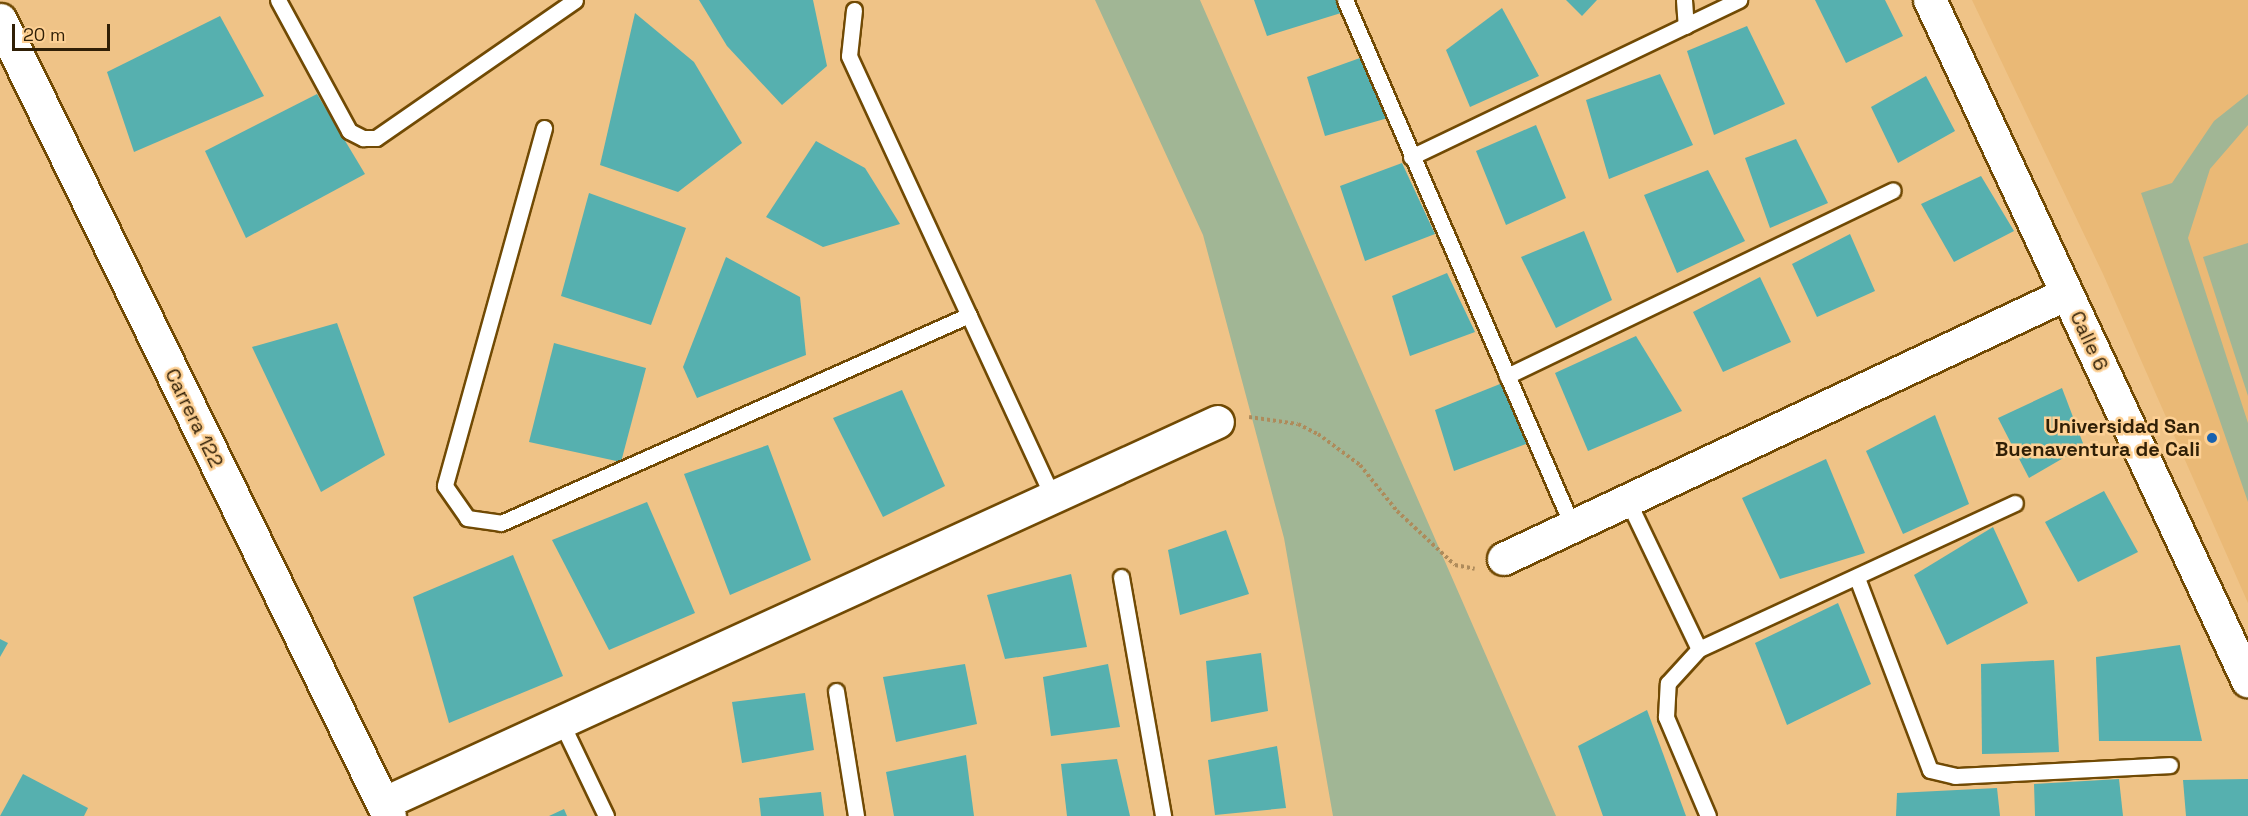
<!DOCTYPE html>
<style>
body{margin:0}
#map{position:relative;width:2248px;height:816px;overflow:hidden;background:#efc387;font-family:"Space Grotesk",sans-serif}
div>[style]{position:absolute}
.built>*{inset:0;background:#eab976}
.green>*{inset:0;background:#a1b695}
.building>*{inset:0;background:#56b0af}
.path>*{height:4px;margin-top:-2px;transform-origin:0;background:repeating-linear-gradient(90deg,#ae8b5b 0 3px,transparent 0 6px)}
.roads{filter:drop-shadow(2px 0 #714a04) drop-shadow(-2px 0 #714a04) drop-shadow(0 2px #714a04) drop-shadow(0 -2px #714a04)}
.service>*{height:15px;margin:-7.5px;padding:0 7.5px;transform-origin:7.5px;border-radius:7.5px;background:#fff}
.minor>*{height:32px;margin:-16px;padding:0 16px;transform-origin:16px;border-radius:16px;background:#fff}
.tertiary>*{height:33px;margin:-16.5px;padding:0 16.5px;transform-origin:16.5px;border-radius:16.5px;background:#fff}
.dots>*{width:16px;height:16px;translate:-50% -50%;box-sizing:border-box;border:3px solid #fdd094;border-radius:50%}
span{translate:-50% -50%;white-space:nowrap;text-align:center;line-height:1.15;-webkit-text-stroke:5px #fdd094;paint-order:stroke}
.street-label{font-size:20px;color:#301f06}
.poi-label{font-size:20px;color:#301f06;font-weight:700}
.right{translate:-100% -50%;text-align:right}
.scale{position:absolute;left:12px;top:24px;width:98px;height:27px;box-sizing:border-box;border:3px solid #301f06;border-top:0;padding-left:8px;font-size:18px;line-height:21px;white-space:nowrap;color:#301f06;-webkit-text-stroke:4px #fdd094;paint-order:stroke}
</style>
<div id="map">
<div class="built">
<div style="clip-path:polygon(1972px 0,2248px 0,2248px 603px,2103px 274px)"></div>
</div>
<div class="green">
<div style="clip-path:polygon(1095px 0,1200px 0,1556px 816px,1333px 816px,1284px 538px,1203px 235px)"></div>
<div style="clip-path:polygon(2248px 94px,2248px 125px,2210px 169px,2188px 238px,2248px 423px,2248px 502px,2141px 193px,2172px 183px,2214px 121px)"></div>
<div style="clip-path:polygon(2248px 243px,2248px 396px,2203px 257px)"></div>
</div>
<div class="building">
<div style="clip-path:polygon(699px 0,813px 0,827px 66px,782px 105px,727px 46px)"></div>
<div style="clip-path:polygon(1254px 0,1336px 0,1341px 13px,1267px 36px)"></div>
<div style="clip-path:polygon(1566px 0,1597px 0,1582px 16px)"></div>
<div style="clip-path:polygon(1815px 0,1885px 0,1903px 36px,1846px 63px)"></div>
<div style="clip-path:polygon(1502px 8px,1539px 76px,1470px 107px,1446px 50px)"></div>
<div style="clip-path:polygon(635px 13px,694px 62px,742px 143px,678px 192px,600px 165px)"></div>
<div style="clip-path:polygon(220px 16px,264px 96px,134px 152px,107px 72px)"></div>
<div style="clip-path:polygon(1747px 26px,1785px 104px,1714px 135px,1687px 51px)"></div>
<div style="clip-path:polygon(1360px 58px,1388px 118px,1325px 136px,1307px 77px)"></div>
<div style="clip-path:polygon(1660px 74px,1693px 145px,1609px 179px,1586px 100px)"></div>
<div style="clip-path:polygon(1926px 76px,1955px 131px,1898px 163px,1871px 107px)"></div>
<div style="clip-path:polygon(317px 94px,365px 174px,246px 238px,205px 151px)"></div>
<div style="clip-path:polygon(1536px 125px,1566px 198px,1506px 225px,1476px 151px)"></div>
<div style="clip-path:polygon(1796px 139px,1828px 203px,1770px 228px,1745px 158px)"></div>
<div style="clip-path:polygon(816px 141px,865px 168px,900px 224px,823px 247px,766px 217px)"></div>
<div style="clip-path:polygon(1402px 163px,1435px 234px,1365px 261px,1340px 186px)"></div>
<div style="clip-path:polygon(1708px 170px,1745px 241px,1677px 273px,1644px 195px)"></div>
<div style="clip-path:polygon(1981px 176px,2014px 231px,1954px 262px,1921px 204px)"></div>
<div style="clip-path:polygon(589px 193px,686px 228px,651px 325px,561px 296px)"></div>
<div style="clip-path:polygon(1584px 231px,1612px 300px,1556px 328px,1521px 257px)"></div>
<div style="clip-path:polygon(1850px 234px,1875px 291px,1817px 317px,1792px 264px)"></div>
<div style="clip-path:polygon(726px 257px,800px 297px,806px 355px,697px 398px,683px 367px)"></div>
<div style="clip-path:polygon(1447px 273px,1475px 332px,1410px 356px,1392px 296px)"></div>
<div style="clip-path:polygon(1760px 277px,1791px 342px,1723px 372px,1693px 312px)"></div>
<div style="clip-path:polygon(337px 323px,385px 455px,321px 492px,252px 347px)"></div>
<div style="clip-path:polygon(1636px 336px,1682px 411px,1588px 451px,1555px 373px)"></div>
<div style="clip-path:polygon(554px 343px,646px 368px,621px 462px,529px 442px)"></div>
<div style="clip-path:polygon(1505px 382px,1529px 443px,1454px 471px,1435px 410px)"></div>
<div style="clip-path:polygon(2062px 388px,2084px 446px,2029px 478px,1998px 418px)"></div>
<div style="clip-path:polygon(902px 390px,945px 486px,883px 517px,833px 418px)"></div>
<div style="clip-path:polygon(1935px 415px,1969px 504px,1903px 534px,1866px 451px)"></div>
<div style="clip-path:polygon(768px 445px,811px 560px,730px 595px,684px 474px)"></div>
<div style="clip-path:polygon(1826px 459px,1865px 553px,1780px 579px,1742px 498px)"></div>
<div style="clip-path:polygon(2104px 491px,2138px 552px,2078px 582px,2045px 522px)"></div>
<div style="clip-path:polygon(647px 502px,695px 613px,609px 650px,552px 540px)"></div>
<div style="clip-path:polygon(1993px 527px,2028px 603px,1947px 645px,1914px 575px)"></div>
<div style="clip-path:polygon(1226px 530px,1249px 594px,1180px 615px,1168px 550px)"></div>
<div style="clip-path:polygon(513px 555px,563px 676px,449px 723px,413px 597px)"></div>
<div style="clip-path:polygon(1071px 574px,1087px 647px,1005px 659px,987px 595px)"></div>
<div style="clip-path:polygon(1838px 603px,1871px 684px,1787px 725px,1755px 643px)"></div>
<div style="clip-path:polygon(0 639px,8px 643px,0 657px)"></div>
<div style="clip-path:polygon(2180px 645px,2202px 741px,2099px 741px,2096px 657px)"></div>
<div style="clip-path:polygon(1261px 653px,1268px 711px,1211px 722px,1206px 661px)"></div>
<div style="clip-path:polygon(2054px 660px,2059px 752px,1982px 754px,1981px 664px)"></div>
<div style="clip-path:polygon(965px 664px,977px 724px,896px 742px,883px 677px)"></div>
<div style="clip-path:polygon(1108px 664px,1120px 727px,1051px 736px,1043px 677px)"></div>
<div style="clip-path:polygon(805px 693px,814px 750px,742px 763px,732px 702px)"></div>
<div style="clip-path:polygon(1647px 710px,1686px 816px,1603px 816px,1578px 746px)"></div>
<div style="clip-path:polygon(1277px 746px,1286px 808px,1215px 815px,1208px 760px)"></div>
<div style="clip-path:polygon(966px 755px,974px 816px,894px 816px,886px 772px)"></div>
<div style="clip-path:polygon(1117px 759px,1130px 816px,1067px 816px,1061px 764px)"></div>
<div style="clip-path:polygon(23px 774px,88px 808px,84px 816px,0 816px)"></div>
<div style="clip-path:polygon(2119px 779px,2123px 816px,2035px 816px,2034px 784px)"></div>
<div style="clip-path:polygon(2248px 779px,2248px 816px,2186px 816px,2183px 780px)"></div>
<div style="clip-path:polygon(1997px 788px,2000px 816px,1896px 816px,1897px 793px)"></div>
<div style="clip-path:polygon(821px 792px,824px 816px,761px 816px,759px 798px)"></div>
<div style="clip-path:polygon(564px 809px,567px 816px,549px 816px)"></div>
</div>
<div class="path">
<div style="left:1249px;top:417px;width:49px;rotate:8.1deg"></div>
<div style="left:1298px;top:424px;width:22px;rotate:27deg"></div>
<div style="left:1318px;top:434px;width:52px;rotate:36.4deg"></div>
<div style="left:1360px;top:465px;width:59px;rotate:51.2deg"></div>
<div style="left:1397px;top:511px;width:79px;rotate:43deg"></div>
<div style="left:1455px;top:565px;width:20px;rotate:11deg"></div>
</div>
<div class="roads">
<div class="service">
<div style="left:278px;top:0;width:149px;rotate:61.5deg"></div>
<div style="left:349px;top:131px;width:16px;rotate:27deg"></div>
<div style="left:363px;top:138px;width:13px"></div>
<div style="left:376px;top:138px;width:242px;rotate:-34.7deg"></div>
<div style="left:1345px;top:0;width:572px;rotate:66.62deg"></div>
<div style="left:1684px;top:0;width:26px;rotate:86deg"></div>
<div style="left:854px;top:10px;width:46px;rotate:96.2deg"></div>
<div style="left:849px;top:56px;width:487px;rotate:65.2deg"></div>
<div style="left:544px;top:128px;width:371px;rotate:105.5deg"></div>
<div style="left:445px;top:486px;width:39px;rotate:55deg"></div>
<div style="left:467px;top:518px;width:34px;rotate:8deg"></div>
<div style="left:501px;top:523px;width:512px;rotate:-23.96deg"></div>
<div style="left:1411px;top:157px;width:364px;rotate:-25.6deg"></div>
<div style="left:1507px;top:376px;width:428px;rotate:-25.7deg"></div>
<div style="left:1627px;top:499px;width:166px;rotate:64.4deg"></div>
<div style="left:1121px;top:577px;width:243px;rotate:80deg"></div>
<div style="left:1857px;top:578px;width:205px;rotate:69.2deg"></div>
<div style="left:1930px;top:770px;width:26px;rotate:13deg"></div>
<div style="left:1955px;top:776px;width:215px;rotate:-2.9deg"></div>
<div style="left:836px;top:691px;width:127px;rotate:80.9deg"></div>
<div style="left:562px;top:724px;width:102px;rotate:64.4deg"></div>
<div style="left:1708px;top:816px;width:108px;rotate:-113deg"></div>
<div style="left:1666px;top:717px;width:34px;rotate:-87deg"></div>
<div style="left:1668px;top:683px;width:46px;rotate:-47.6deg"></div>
<div style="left:1699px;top:649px;width:348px;rotate:-24.8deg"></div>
</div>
<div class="minor">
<div style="left:1930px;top:0;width:752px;rotate:64.97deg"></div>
<div style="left:1504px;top:559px;width:622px;rotate:-25.21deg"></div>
<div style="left:383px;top:804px;width:918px;rotate:-24.58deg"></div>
</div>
<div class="tertiary">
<div style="left:0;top:20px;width:886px;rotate:63.96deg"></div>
</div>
</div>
<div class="dots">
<div style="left:2212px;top:438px;background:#1761b0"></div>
</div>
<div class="street-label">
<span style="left:2089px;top:341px;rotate:65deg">Calle 6</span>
<span style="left:194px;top:418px;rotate:64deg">Carrera 122</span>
</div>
<div class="poi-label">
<span class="right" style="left:2200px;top:438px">Universidad San<br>Buenaventura de Cali</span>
</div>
<div class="scale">20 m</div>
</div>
